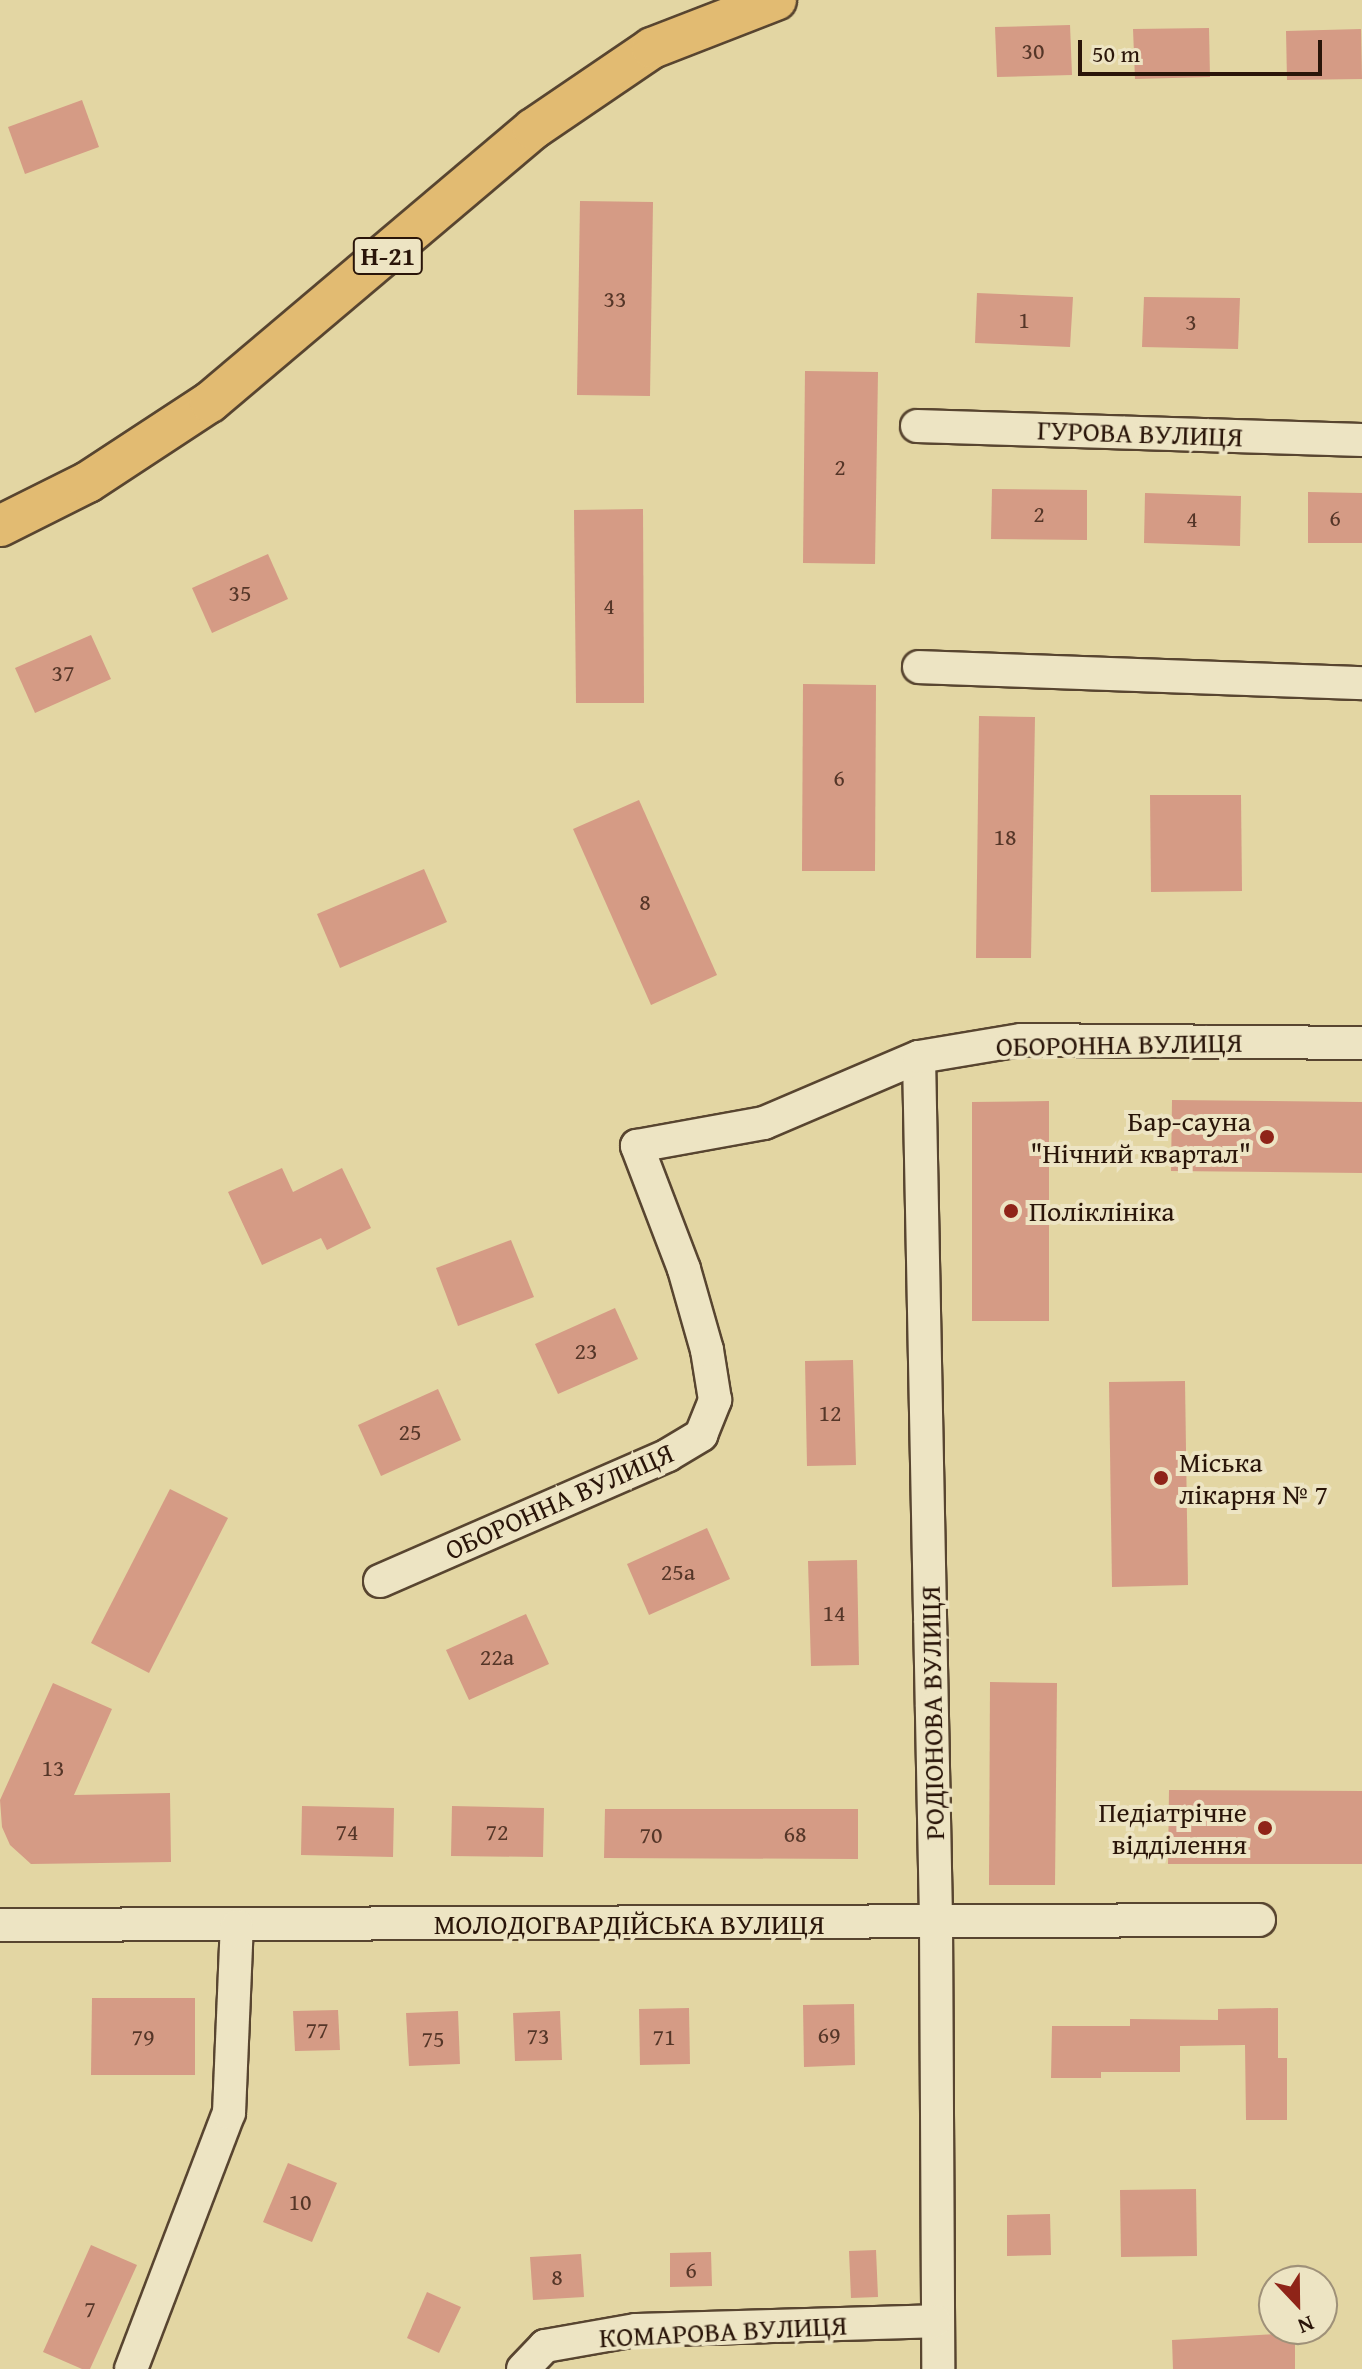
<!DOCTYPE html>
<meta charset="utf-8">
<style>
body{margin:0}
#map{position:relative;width:1362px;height:2369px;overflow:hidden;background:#e3d6a3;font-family:"Gentium Book Plus",serif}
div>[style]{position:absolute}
.building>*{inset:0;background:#d59b85}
.roads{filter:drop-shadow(2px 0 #584530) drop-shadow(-2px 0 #584530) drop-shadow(0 2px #584530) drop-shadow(0 -2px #584530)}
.minor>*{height:32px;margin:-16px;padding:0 16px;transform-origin:16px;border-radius:16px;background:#ede4c3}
.major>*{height:40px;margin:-20px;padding:0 20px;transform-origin:20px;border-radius:20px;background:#e2bb72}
.dots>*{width:22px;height:22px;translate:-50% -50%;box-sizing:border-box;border:4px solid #ede4c3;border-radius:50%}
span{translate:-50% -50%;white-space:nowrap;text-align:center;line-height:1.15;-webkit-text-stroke:8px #ede4c3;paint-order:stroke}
.number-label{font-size:24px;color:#553628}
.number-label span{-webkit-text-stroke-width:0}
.shield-label span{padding:2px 6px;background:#ede4c3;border:2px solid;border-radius:6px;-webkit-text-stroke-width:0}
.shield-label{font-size:26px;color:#2a1509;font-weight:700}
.street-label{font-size:28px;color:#2a1509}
.poi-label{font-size:28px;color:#2a1509}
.right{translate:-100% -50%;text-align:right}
.left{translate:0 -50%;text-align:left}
.north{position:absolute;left:1258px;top:2265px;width:80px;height:80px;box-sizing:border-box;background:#ede4c3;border:2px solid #9f9179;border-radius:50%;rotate:158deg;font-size:22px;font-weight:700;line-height:32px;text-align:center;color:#2a1509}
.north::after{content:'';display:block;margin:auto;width:28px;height:36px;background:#8f2418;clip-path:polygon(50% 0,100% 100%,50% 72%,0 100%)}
.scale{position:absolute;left:1078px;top:40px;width:244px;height:36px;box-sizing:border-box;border:4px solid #2a1509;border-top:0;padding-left:10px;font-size:24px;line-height:28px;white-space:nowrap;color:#2a1509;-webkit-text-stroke:6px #ede4c3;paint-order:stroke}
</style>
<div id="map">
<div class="building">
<div style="clip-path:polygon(1070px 25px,1072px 75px,997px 77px,995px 27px)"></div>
<div style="clip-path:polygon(1209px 28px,1210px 77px,1135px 79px,1133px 29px)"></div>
<div style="clip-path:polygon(1361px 29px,1362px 79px,1287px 80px,1286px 31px)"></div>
<div style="clip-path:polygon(82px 100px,99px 147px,25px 174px,8px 127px)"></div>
<div style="clip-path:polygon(580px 201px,653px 202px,650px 396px,577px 395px)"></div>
<div style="clip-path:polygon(977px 293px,1073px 297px,1070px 347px,975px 343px)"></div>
<div style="clip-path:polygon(1144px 297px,1240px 298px,1238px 349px,1142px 347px)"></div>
<div style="clip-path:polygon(805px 371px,878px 372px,875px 564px,803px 563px)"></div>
<div style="clip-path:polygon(992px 489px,1087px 490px,1087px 540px,991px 539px)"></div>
<div style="clip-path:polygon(1308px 492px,1362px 493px,1362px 543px,1308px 543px)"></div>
<div style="clip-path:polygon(1145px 493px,1241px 496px,1240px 546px,1144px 543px)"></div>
<div style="clip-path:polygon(643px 509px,644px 703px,576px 703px,574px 510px)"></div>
<div style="clip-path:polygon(268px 554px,288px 599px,212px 633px,192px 588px)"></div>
<div style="clip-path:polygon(91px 635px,111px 679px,35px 713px,15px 668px)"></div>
<div style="clip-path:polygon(803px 684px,876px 685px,875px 871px,802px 871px)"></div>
<div style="clip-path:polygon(979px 716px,1035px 717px,1031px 958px,976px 958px)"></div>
<div style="clip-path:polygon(1150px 795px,1241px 795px,1242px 891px,1151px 892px)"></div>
<div style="clip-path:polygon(639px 800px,717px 975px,651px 1005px,573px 829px)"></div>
<div style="clip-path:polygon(424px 869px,447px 922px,340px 968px,317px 914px)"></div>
<div style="clip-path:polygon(1172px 1100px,1362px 1102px,1362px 1173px,1171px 1171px)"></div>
<div style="clip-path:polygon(1049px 1101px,1049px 1321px,972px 1321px,972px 1102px)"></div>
<div style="clip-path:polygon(282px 1168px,293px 1192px,342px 1168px,371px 1228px,327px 1250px,321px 1238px,262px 1265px,228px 1192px)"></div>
<div style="clip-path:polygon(511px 1240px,534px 1297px,458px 1326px,436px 1268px)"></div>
<div style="clip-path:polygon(615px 1308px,638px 1359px,558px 1394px,535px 1344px)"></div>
<div style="clip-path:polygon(853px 1360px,856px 1465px,807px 1466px,805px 1361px)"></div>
<div style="clip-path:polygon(1185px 1381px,1188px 1585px,1112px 1587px,1109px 1382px)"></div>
<div style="clip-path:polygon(438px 1389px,461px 1440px,381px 1476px,358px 1425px)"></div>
<div style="clip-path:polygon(170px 1489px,228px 1518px,149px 1673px,91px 1643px)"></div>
<div style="clip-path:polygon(707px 1528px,730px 1579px,649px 1615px,627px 1564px)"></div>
<div style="clip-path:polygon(857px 1560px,859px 1665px,811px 1666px,808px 1561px)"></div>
<div style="clip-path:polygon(526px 1614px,549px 1664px,469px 1700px,446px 1650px)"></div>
<div style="clip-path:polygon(990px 1682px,1057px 1683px,1055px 1885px,989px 1885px)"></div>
<div style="clip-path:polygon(53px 1683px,112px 1709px,74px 1795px,170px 1793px,171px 1862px,31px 1864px,10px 1845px,2px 1827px,0 1800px)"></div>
<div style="clip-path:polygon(1169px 1790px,1362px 1791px,1362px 1864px,1168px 1864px)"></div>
<div style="clip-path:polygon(302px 1806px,394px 1808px,393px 1857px,301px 1855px)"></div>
<div style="clip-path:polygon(452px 1806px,544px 1808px,543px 1857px,451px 1856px)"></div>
<div style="clip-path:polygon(605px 1809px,858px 1809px,858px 1859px,604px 1858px)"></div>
<div style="clip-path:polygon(92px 1998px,195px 1998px,195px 2075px,91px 2075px)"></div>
<div style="clip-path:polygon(854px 2004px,855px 2065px,804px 2067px,803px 2005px)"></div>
<div style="clip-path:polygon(689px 2008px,690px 2064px,640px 2065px,639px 2009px)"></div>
<div style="clip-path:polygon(1278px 2008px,1278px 2058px,1287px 2058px,1287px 2120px,1246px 2120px,1245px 2045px,1180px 2046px,1180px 2072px,1101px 2072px,1101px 2078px,1051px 2078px,1052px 2026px,1130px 2026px,1130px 2019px,1218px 2020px,1218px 2009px)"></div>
<div style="clip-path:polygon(338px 2010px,340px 2050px,295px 2051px,293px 2011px)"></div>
<div style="clip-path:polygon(458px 2011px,460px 2064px,409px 2066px,406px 2013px)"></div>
<div style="clip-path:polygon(560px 2011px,562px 2060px,515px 2061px,513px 2013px)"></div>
<div style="clip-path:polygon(288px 2163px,337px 2183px,312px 2242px,263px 2222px)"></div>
<div style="clip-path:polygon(1196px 2189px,1197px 2256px,1121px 2257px,1120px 2190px)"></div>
<div style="clip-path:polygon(1050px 2214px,1051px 2255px,1007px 2256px,1007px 2215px)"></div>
<div style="clip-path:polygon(91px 2245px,137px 2265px,90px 2369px,82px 2369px,43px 2352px)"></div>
<div style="clip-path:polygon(876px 2250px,878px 2297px,851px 2298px,849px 2251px)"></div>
<div style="clip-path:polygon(711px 2252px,712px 2286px,670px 2287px,670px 2253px)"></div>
<div style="clip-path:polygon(581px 2254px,584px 2297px,533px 2300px,530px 2257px)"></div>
<div style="clip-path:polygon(427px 2292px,461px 2307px,439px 2353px,407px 2338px)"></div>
<div style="clip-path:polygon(1295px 2333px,1295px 2369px,1173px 2369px,1172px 2340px)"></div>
</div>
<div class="roads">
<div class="minor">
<div style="left:917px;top:426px;width:445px;rotate:1.8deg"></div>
<div style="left:919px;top:667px;width:443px;rotate:2.1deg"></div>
<div style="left:919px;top:1057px;width:865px;rotate:88.87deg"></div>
<div style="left:936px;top:1922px;width:447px;rotate:89.7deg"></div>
<div style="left:380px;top:1581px;width:314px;rotate:-23.6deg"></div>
<div style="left:668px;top:1455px;width:39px;rotate:-31deg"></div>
<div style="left:701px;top:1435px;width:38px;rotate:-68deg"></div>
<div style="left:715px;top:1400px;width:51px;rotate:-99.1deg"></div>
<div style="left:707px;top:1350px;width:84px;rotate:-105.9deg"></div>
<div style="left:684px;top:1269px;width:132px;rotate:-110.9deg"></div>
<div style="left:637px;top:1146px;width:129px;rotate:-10.3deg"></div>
<div style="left:764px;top:1123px;width:168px;rotate:-23.1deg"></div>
<div style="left:919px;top:1057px;width:103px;rotate:-9.5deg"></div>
<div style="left:1021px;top:1040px;width:341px;rotate:0.5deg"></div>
<div style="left:0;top:1925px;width:1259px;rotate:-0.23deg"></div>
<div style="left:131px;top:2369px;width:274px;rotate:-69.1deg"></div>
<div style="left:229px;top:2113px;width:187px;rotate:-87.6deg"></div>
<div style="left:523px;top:2369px;width:32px;rotate:-46deg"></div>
<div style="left:545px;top:2346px;width:92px;rotate:-10deg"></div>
<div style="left:636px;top:2330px;width:299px;rotate:-1.7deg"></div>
</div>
<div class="major">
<div style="left:0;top:526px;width:98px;rotate:-26.6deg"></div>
<div style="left:88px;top:482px;width:146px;rotate:-33.3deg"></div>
<div style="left:210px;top:402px;width:423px;rotate:-40.2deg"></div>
<div style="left:533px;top:129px;width:144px;rotate:-34.2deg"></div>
<div style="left:652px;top:48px;width:133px;rotate:-21.2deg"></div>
</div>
</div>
<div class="dots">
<div style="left:1267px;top:1137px;background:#8f2418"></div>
<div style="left:1011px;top:1211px;background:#8f2418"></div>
<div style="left:1161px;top:1478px;background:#8f2418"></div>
<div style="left:1265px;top:1828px;background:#8f2418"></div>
</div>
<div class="number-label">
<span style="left:1033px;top:51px">30</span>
<span style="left:615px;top:299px">33</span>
<span style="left:1024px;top:320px">1</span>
<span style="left:1191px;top:322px">3</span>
<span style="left:840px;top:467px">2</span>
<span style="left:1039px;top:514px">2</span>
<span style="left:1335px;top:518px">6</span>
<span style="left:1192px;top:519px">4</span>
<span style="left:240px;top:593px">35</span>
<span style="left:609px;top:606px">4</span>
<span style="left:63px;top:673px">37</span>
<span style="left:839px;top:778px">6</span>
<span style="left:1005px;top:837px">18</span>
<span style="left:645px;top:902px">8</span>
<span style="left:586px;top:1351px">23</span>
<span style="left:830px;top:1413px">12</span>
<span style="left:410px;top:1432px">25</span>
<span style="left:678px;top:1572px">25а</span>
<span style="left:834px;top:1613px">14</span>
<span style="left:497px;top:1657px">22а</span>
<span style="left:53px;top:1768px">13</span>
<span style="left:347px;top:1832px">74</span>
<span style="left:497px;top:1832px">72</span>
<span style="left:795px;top:1834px">68</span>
<span style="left:651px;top:1835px">70</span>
<span style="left:317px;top:2030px">77</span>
<span style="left:829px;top:2035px">69</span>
<span style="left:538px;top:2036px">73</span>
<span style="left:143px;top:2037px">79</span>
<span style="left:664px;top:2037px">71</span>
<span style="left:433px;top:2039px">75</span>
<span style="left:300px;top:2202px">10</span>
<span style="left:691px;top:2270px">6</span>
<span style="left:557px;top:2277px">8</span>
<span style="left:90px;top:2309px">7</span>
</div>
<div class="shield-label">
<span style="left:388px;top:256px">Н-21</span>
</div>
<div class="street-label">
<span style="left:1140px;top:433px;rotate:2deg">ГУРОВА ВУЛИЦЯ</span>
<span style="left:1119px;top:1044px;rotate:-1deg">ОБОРОННА ВУЛИЦЯ</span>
<span style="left:559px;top:1501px;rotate:-24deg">ОБОРОННА ВУЛИЦЯ</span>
<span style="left:932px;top:1713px;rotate:-91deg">РОДІОНОВА ВУЛИЦЯ</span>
<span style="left:629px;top:1924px">МОЛОДОГВАРДІЙСЬКА ВУЛИЦЯ</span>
<span style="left:723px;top:2331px;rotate:-3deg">КОМАРОВА ВУЛИЦЯ</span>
</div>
<div class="poi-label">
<span class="right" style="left:1251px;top:1137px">Бар-сауна<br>"Нічний квартал"</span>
<span class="left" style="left:1029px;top:1211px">Поліклініка</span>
<span class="left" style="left:1179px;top:1478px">Міська<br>лікарня № 7</span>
<span class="right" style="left:1247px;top:1828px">Педіатрічне<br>відділення</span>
</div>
<div class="north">N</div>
<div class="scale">50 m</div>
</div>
